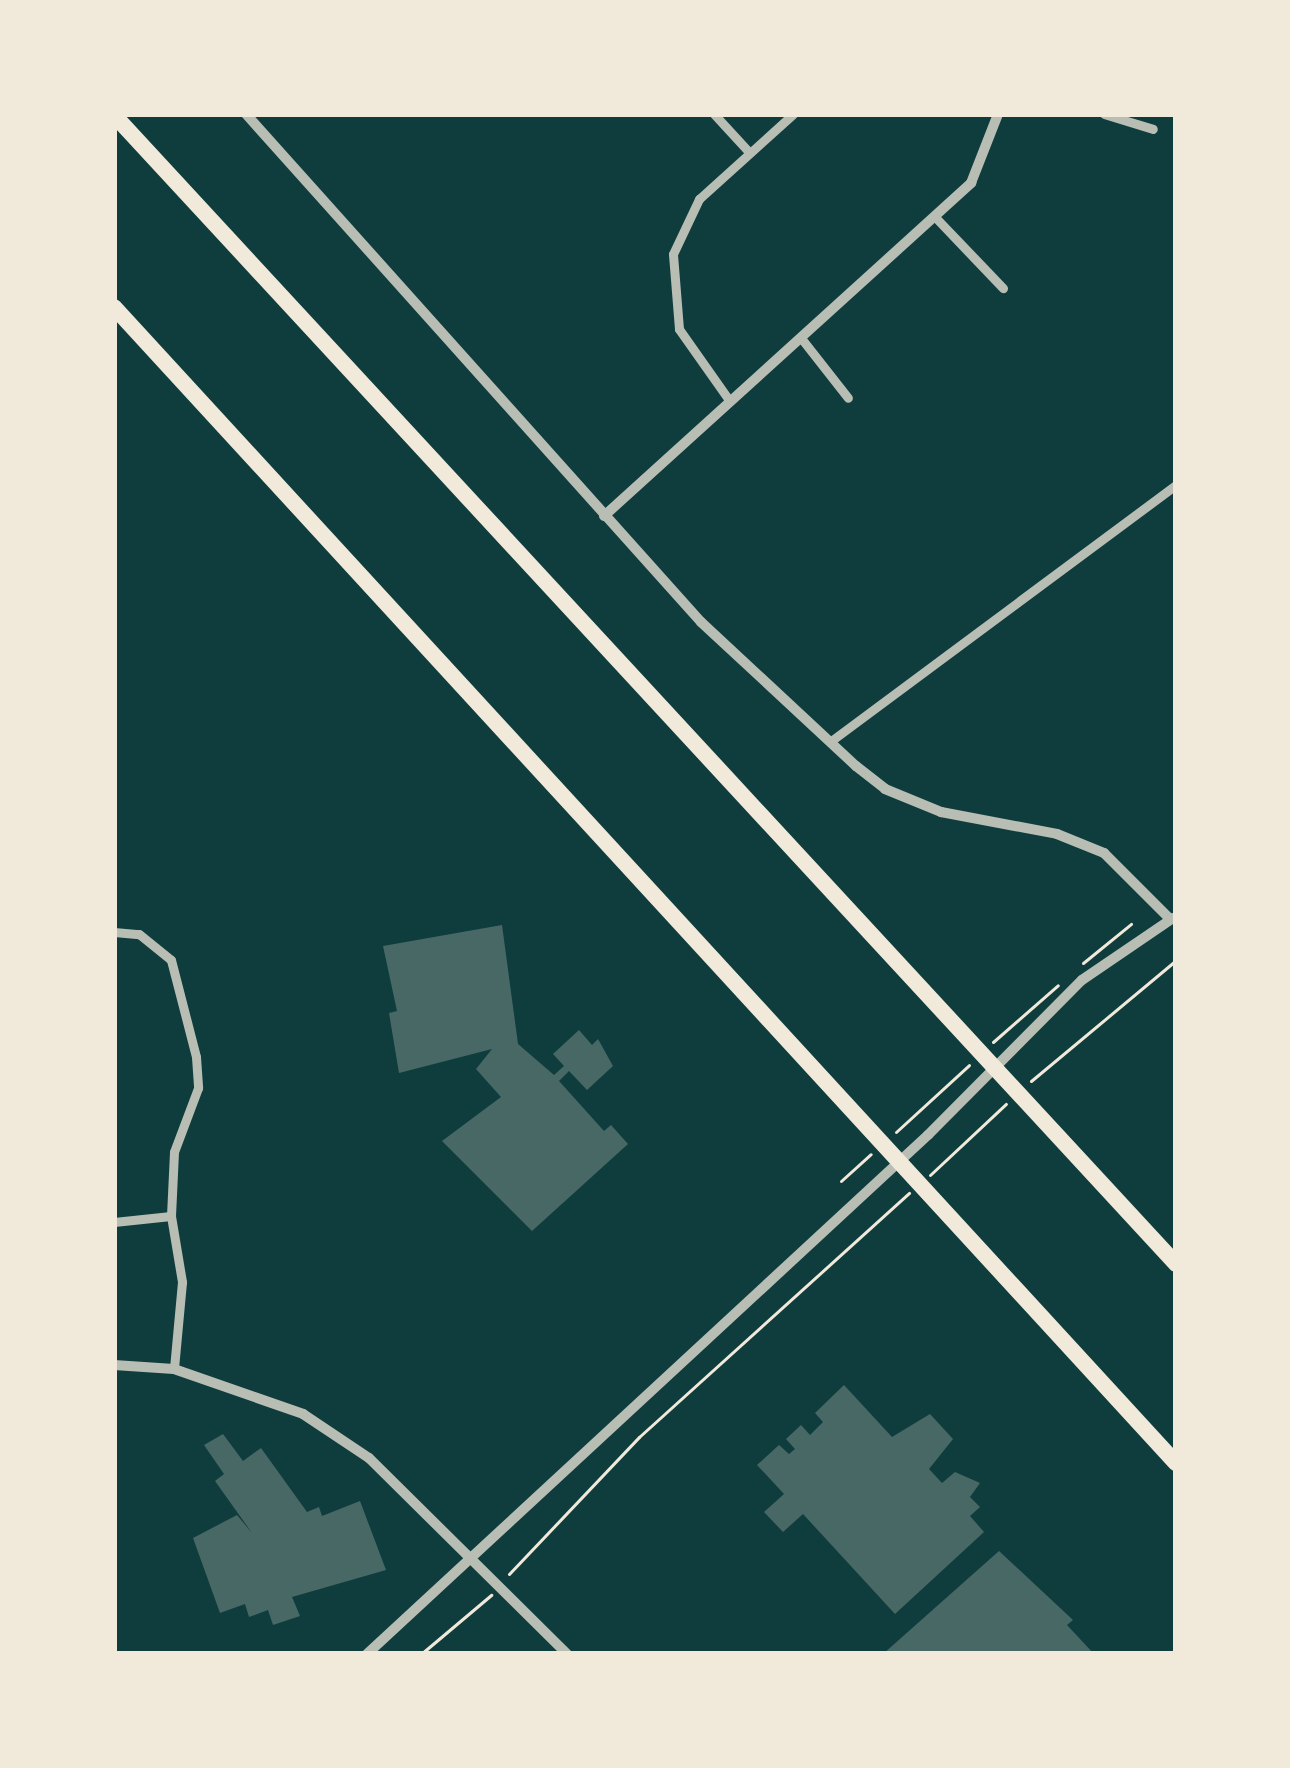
<!DOCTYPE html>
<style>
body{margin:0}
#map{position:relative;width:1290px;height:1768px;overflow:hidden;background:#0f3d3e;font-family:"PT Sans",sans-serif}
div>[style]{position:absolute}
.building>*{inset:0;background:#486865}
.path>*{height:3px;margin:-1.5px;padding:0 1.5px;transform-origin:1.5px;border-radius:1.5px;background:#f1e9da}
.minor>*{height:9px;margin:-4.5px;padding:0 4.5px;transform-origin:4.5px;border-radius:4.5px;background:#b8beb3}
.tertiary>*{height:10px;margin:-5px;padding:0 5px;transform-origin:5px;border-radius:5px;background:#b8beb3}
.motorway>*{height:16px;margin:-8px;padding:0 8px;transform-origin:8px;border-radius:8px;background:#f1e9da}
span{translate:-50% -50%;white-space:nowrap;text-align:center;line-height:1.15;-webkit-text-stroke:9px #f1e9da;paint-order:stroke}
.frame{position:absolute;inset:0;border:117px solid #f1e9da;pointer-events:none}
</style>
<div id="map">
<div class="building">
<div style="clip-path:polygon(502px 925px,518px 1044px,554px 1075px,564px 1066px,553px 1054px,579px 1030px,592px 1045px,598px 1039px,613px 1066px,587px 1090px,569px 1071px,559px 1081px,604px 1131px,611px 1125px,628px 1144px,532px 1231px,442px 1141px,501px 1097px,476px 1069px,492px 1049px,399px 1073px,389px 1013px,397px 1011px,383px 946px)"></div>
<div style="clip-path:polygon(844px 1385px,892px 1437px,930px 1414px,953px 1439px,929px 1469px,942px 1483px,955px 1472px,980px 1483px,970px 1497px,980px 1507px,970px 1516px,984px 1532px,895px 1614px,803px 1514px,783px 1532px,764px 1512px,784px 1494px,757px 1465px,779px 1445px,789px 1454px,795px 1449px,786px 1439px,801px 1425px,810px 1435px,823px 1422px,815px 1413px)"></div>
<div style="clip-path:polygon(223px 1434px,243px 1461px,261px 1448px,307px 1512px,319px 1507px,322px 1516px,360px 1501px,386px 1570px,292px 1597px,300px 1616px,273px 1625px,268px 1610px,249px 1617px,245px 1604px,220px 1613px,193px 1538px,237px 1515px,252px 1533px,215px 1481px,224px 1474px,204px 1445px)"></div>
<div style="clip-path:polygon(999px 1551px,1073px 1620px,1067px 1625px,1094px 1654px,883px 1654px)"></div>
</div>
<div class="path">
<div style="left:1083px;top:963px;width:62px;rotate:-39.1deg"></div>
<div style="left:993px;top:1042px;width:86px;rotate:-41.2deg"></div>
<div style="left:1031px;top:1081px;width:189px;rotate:-39.8deg"></div>
<div style="left:896px;top:1132px;width:99px;rotate:-42.5deg"></div>
<div style="left:930px;top:1175px;width:104px;rotate:-43.1deg"></div>
<div style="left:841px;top:1181px;width:40px;rotate:-42deg"></div>
<div style="left:509px;top:1574px;width:189px;rotate:-46.5deg"></div>
<div style="left:639px;top:1437px;width:364px;rotate:-42.1deg"></div>
<div style="left:421px;top:1654px;width:92px;rotate:-40.1deg"></div>
</div>
<div class="minor">
<div style="left:714px;top:114px;width:52px;rotate:47.4deg"></div>
<div style="left:1104px;top:114px;width:51px;rotate:17deg"></div>
<div style="left:936px;top:218px;width:97px;rotate:46.3deg"></div>
<div style="left:801px;top:338px;width:76px;rotate:51.9deg"></div>
<div style="left:729px;top:400px;width:87px;rotate:-125.2deg"></div>
<div style="left:679px;top:329px;width:75px;rotate:-94.6deg"></div>
<div style="left:673px;top:254px;width:61px;rotate:-64.7deg"></div>
<div style="left:699px;top:199px;width:127px;rotate:-42.1deg"></div>
<div style="left:831px;top:741px;width:430px;rotate:-36.6deg"></div>
<div style="left:114px;top:932px;width:25px;rotate:5deg"></div>
<div style="left:139px;top:934px;width:41px;rotate:39.1deg"></div>
<div style="left:171px;top:960px;width:100px;rotate:75.5deg"></div>
<div style="left:196px;top:1057px;width:31px;rotate:86deg"></div>
<div style="left:198px;top:1088px;width:68px;rotate:110.6deg"></div>
<div style="left:174px;top:1152px;width:64px;rotate:92.7deg"></div>
<div style="left:171px;top:1216px;width:67px;rotate:80.5deg"></div>
<div style="left:182px;top:1282px;width:87px;rotate:95.3deg"></div>
<div style="left:114px;top:1222px;width:57px;rotate:-6deg"></div>
</div>
<div class="tertiary">
<div style="left:246px;top:114px;width:682px;rotate:48.15deg"></div>
<div style="left:701px;top:622px;width:212px;rotate:42.9deg"></div>
<div style="left:856px;top:766px;width:37px;rotate:38deg"></div>
<div style="left:885px;top:789px;width:61px;rotate:22.3deg"></div>
<div style="left:941px;top:812px;width:118px;rotate:10.7deg"></div>
<div style="left:1057px;top:834px;width:51px;rotate:22deg"></div>
<div style="left:1104px;top:853px;width:93px;rotate:45deg"></div>
<div style="left:604px;top:516px;width:496px;rotate:-42.2deg"></div>
<div style="left:971px;top:183px;width:74px;rotate:-68.6deg"></div>
<div style="left:114px;top:1365px;width:60px;rotate:3.8deg"></div>
<div style="left:174px;top:1369px;width:137px;rotate:19.2deg"></div>
<div style="left:303px;top:1414px;width:79px;rotate:33.7deg"></div>
<div style="left:369px;top:1458px;width:279px;rotate:44.7deg"></div>
<div style="left:367px;top:1654px;width:764px;rotate:-42.77deg"></div>
<div style="left:928px;top:1135px;width:218px;rotate:-45.2deg"></div>
<div style="left:1082px;top:980px;width:110px;rotate:-34.3deg"></div>
</div>
<div class="motorway">
<div style="left:114px;top:115px;width:1565px;rotate:47.25deg"></div>
<div style="left:114px;top:307px;width:1570px;rotate:47.43deg"></div>
</div>
<div class="frame"></div>
</div>
